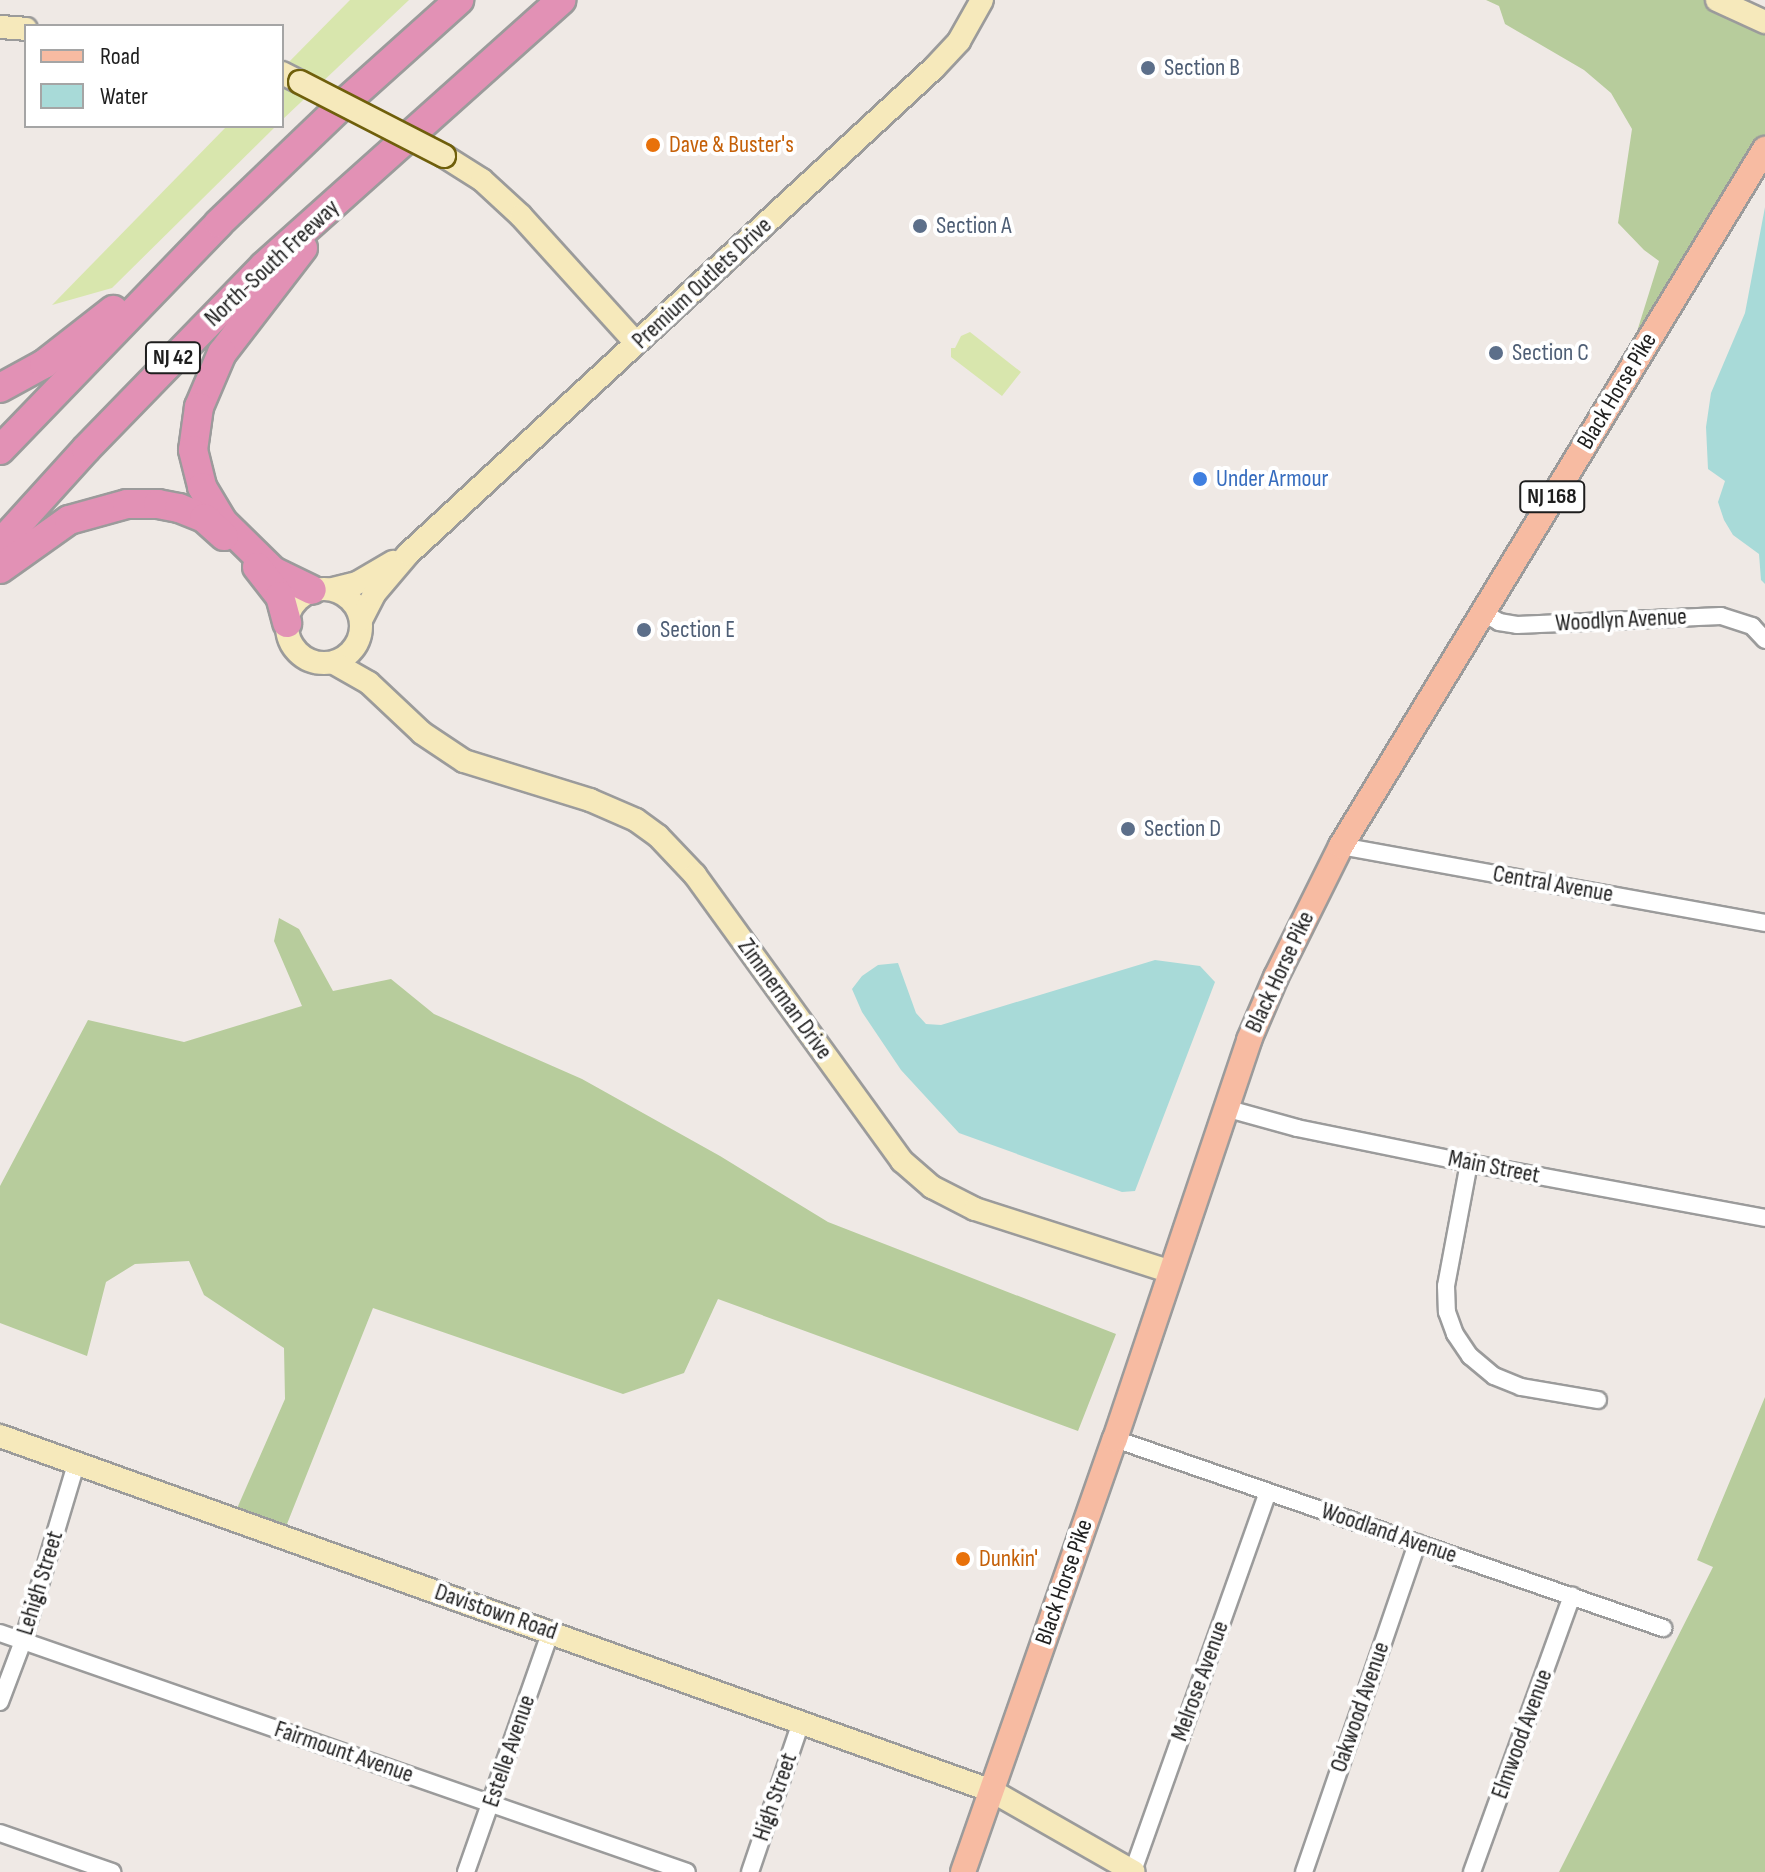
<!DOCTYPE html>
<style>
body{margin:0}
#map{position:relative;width:1765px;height:1872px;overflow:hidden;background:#efe9e5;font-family:"Sofia Sans Condensed",sans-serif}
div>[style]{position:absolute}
.grass>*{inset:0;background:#d8e6ad}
.forest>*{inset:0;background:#b7cc9c}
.water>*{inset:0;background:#a8dad8}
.roads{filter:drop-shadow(2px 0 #9b9b9b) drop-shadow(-2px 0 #9b9b9b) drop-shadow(0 2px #9b9b9b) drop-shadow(0 -2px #9b9b9b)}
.street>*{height:16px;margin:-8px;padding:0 8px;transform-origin:8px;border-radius:8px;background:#fff}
.secondary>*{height:22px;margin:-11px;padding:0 11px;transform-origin:11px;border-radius:11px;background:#f6e9bb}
.secondary>.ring{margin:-11px;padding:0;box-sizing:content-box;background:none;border:22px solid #f6e9bb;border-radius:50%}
.primary>*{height:24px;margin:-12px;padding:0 12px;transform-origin:12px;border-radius:12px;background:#f7bba2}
.highway>*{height:28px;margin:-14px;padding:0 14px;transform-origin:14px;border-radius:14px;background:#e291b5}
.bridges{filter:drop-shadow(2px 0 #6f5f0b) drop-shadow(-2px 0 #6f5f0b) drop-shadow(0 2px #6f5f0b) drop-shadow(0 -2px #6f5f0b)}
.secondary-bridge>*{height:22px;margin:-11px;padding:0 11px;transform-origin:11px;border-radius:11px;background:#f6e9bb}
.dots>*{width:22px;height:22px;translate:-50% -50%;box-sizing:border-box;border:4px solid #fff;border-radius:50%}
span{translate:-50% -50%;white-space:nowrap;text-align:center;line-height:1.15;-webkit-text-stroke:8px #fff;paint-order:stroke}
.shield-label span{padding:2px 6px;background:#fff;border:2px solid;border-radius:6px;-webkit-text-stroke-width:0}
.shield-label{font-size:22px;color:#1e1e1e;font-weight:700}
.service-label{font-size:24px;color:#4e5e75}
.left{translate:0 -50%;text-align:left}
.food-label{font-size:24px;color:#c56008}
.street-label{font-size:24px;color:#1e1e1e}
.shop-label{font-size:24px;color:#366cbe}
.legend{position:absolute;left:24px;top:24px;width:260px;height:104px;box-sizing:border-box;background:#fff;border:2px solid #a5a5a5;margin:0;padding:10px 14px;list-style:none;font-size:24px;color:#1e1e1e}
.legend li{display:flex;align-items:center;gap:16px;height:40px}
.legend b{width:40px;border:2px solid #a5a5a5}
</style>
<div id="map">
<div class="grass">
<div style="clip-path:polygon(350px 0,409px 0,282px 120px,282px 69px)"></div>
<div style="clip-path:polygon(227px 126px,276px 126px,112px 288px,52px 305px)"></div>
<div style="clip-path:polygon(970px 332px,1021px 372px,1002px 396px,951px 357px,951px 348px,955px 348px,961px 336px)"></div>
</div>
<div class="forest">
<div style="clip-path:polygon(1486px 0,1717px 0,1765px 22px,1765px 149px,1620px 386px,1659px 261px,1644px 250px,1618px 223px,1632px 129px,1611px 93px,1584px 70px,1505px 24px,1499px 6px)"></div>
<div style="clip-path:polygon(279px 918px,299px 929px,333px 991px,391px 979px,434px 1014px,582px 1079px,720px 1156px,828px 1222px,1116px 1334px,1078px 1431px,718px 1299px,684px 1373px,623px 1394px,373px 1308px,285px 1529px,235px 1513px,285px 1399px,284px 1348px,204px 1295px,189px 1261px,135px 1264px,106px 1282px,87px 1356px,0 1323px,0 1186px,88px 1020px,184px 1042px,302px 1006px,274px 941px)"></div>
<div style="clip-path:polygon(1765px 1397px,1765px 1872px,1559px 1872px,1713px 1567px,1697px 1560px)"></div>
</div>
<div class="water">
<div style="clip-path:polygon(1765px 207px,1765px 584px,1761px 580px,1759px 554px,1733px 535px,1724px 520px,1718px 502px,1725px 481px,1708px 469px,1706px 427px,1711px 393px,1745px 313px)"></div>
<div style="clip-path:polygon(1155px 960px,1200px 966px,1215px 982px,1135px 1191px,1122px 1192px,959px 1133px,901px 1070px,862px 1012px,852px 989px,862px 976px,878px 965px,898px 963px,916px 1013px,926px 1024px,941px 1025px)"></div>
</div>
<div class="roads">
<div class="street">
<div style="left:1482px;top:612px;width:20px;rotate:30deg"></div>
<div style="left:1499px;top:622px;width:18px;rotate:9deg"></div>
<div style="left:1517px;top:625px;width:204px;rotate:-2.5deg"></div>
<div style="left:1721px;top:616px;width:33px;rotate:18deg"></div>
<div style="left:1752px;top:626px;width:19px;rotate:47deg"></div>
<div style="left:1341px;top:846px;width:431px;rotate:10.3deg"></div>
<div style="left:1225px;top:1108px;width:75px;rotate:15.5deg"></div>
<div style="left:1297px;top:1128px;width:176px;rotate:11.5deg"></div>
<div style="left:1469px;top:1163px;width:301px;rotate:10.5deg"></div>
<div style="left:1469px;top:1163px;width:125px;rotate:100.6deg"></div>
<div style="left:1446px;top:1286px;width:26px;rotate:88deg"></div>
<div style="left:1447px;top:1312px;width:23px;rotate:70deg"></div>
<div style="left:1455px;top:1334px;width:27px;rotate:56deg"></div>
<div style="left:1470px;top:1356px;width:31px;rotate:40deg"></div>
<div style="left:1494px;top:1376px;width:29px;rotate:22deg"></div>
<div style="left:1521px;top:1387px;width:78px;rotate:9.6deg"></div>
<div style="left:1115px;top:1439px;width:580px;rotate:19.03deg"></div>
<div style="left:0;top:1633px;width:727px;rotate:19.18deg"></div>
<div style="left:0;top:1702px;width:65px;rotate:-69.3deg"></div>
<div style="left:23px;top:1641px;width:185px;rotate:-73.3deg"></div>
<div style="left:0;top:1833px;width:119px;rotate:19.2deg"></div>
<div style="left:1133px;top:1871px;width:402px;rotate:-70.4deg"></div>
<div style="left:466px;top:1872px;width:256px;rotate:-70.6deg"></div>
<div style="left:750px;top:1872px;width:158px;rotate:-71.2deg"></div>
<div style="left:1304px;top:1872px;width:348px;rotate:-71deg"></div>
<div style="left:1472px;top:1872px;width:294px;rotate:-70.1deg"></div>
</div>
<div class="secondary">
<div style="left:1717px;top:0;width:53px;rotate:24.6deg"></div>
<div style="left:0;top:27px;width:26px;rotate:4deg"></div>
<div style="left:282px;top:73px;width:20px;rotate:27deg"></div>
<div style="left:444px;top:156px;width:45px;rotate:32.3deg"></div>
<div style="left:482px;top:180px;width:53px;rotate:42.7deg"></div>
<div style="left:521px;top:216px;width:171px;rotate:47.8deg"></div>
<div class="ring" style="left:287px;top:589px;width:52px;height:52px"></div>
<div style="left:333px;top:589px;width:25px;rotate:-14deg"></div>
<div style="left:357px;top:583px;width:42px;rotate:-30.3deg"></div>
<div style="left:361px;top:620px;width:29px;rotate:-63deg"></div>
<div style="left:374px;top:594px;width:52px;rotate:-49.6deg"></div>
<div style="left:408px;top:554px;width:716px;rotate:-42.74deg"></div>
<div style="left:934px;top:68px;width:37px;rotate:-47deg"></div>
<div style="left:959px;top:41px;width:47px;rotate:-60.7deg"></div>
<div style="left:334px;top:663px;width:40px;rotate:29.7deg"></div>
<div style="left:369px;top:683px;width:73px;rotate:43.3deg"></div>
<div style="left:422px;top:733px;width:50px;rotate:33.7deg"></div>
<div style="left:464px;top:761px;width:132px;rotate:17.2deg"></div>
<div style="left:590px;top:800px;width:50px;rotate:23.5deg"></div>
<div style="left:636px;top:820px;width:27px;rotate:36deg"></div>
<div style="left:658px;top:836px;width:54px;rotate:46.5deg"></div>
<div style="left:695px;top:875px;width:353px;rotate:54.1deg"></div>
<div style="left:902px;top:1161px;width:40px;rotate:41deg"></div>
<div style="left:932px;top:1187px;width:48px;rotate:27.1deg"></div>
<div style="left:975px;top:1209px;width:206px;rotate:17.8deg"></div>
<div style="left:0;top:1436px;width:1054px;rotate:19.69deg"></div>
<div style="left:992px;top:1791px;width:163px;rotate:29.7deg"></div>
</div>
<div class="primary">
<div style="left:963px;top:1872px;width:459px;rotate:-70.7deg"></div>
<div style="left:1115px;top:1439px;width:421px;rotate:-71.4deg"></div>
<div style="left:1249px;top:1040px;width:69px;rotate:-66.8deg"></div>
<div style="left:1276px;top:977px;width:146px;rotate:-63.6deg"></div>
<div style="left:1341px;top:846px;width:816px;rotate:-58.69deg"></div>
</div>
<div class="highway">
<div style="left:303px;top:248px;width:133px;rotate:127.6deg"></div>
<div style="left:222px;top:353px;width:59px;rotate:113.1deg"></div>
<div style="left:199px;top:407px;width:43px;rotate:97.9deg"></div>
<div style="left:193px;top:450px;width:38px;rotate:76deg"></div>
<div style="left:202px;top:487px;width:41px;rotate:59deg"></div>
<div style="left:223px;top:522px;width:70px;rotate:44.4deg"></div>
<div style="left:273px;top:571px;width:43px;rotate:26deg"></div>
<div style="left:0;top:388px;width:50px;rotate:-28.6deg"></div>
<div style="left:44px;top:364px;width:88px;rotate:-38deg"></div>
<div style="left:0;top:450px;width:315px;rotate:-46deg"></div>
<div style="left:219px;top:223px;width:169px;rotate:-43.8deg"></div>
<div style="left:341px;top:106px;width:159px;rotate:-41.9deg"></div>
<div style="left:0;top:544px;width:128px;rotate:-47.8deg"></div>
<div style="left:86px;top:449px;width:255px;rotate:-45.8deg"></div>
<div style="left:264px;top:266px;width:399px;rotate:-41.8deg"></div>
<div style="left:257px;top:567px;width:37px;rotate:52deg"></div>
<div style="left:280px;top:596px;width:28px;rotate:75deg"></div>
<div style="left:0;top:569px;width:85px;rotate:-35.4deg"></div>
<div style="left:69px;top:520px;width:60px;rotate:-15.4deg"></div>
<div style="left:127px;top:504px;width:31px"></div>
<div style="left:158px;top:504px;width:21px;rotate:11deg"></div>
<div style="left:179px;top:508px;width:27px;rotate:22deg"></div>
<div style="left:204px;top:518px;width:27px;rotate:42deg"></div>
</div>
</div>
<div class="bridges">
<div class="secondary-bridge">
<div style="left:300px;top:82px;width:162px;rotate:27.2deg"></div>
</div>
</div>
<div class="dots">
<div style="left:1148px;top:68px;background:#5c6f8a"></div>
<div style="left:653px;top:145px;background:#e8710a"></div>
<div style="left:920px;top:226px;background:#5c6f8a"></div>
<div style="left:1496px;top:353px;background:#5c6f8a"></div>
<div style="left:1200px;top:479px;background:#3f7fe0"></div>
<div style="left:644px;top:630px;background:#5c6f8a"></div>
<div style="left:1128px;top:829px;background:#5c6f8a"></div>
<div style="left:963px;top:1559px;background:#e8710a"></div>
</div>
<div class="shield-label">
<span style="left:173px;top:358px">NJ 42</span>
<span style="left:1552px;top:497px">NJ 168</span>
</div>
<div class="service-label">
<span class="left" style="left:1164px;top:68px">Section B</span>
<span class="left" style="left:936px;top:226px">Section A</span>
<span class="left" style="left:1512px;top:353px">Section C</span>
<span class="left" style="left:660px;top:630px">Section E</span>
<span class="left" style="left:1144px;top:829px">Section D</span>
</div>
<div class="food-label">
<span class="left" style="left:669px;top:145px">Dave &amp; Buster's</span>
<span class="left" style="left:979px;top:1559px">Dunkin'</span>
</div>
<div class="street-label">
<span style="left:272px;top:263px;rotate:-43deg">North-South Freeway</span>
<span style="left:702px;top:283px;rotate:-43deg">Premium Outlets Drive</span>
<span style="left:1617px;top:391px;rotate:-59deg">Black Horse Pike</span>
<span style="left:1621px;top:620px;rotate:-3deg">Woodlyn Avenue</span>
<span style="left:1553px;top:884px;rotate:10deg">Central Avenue</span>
<span style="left:1280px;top:972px;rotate:-65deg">Black Horse Pike</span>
<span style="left:785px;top:999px;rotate:54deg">Zimmerman Drive</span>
<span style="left:1494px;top:1167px;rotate:11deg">Main Street</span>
<span style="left:1389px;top:1533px;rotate:19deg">Woodland Avenue</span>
<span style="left:1064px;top:1582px;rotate:-71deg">Black Horse Pike</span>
<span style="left:40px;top:1583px;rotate:-73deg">Lehigh Street</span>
<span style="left:496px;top:1612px;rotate:19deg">Davistown Road</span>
<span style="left:1200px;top:1681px;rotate:-70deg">Melrose Avenue</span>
<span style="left:1360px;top:1707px;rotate:-71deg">Oakwood Avenue</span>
<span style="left:1522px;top:1734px;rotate:-70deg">Elmwood Avenue</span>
<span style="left:509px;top:1751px;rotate:-71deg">Estelle Avenue</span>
<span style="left:344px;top:1752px;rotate:19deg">Fairmount Avenue</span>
<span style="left:775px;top:1797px;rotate:-71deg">High Street</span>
</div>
<div class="shop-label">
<span class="left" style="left:1216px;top:479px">Under Armour</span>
</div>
<ul class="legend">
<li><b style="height:10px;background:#f7bba2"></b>Road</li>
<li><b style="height:22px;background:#a8dad8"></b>Water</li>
</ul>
</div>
